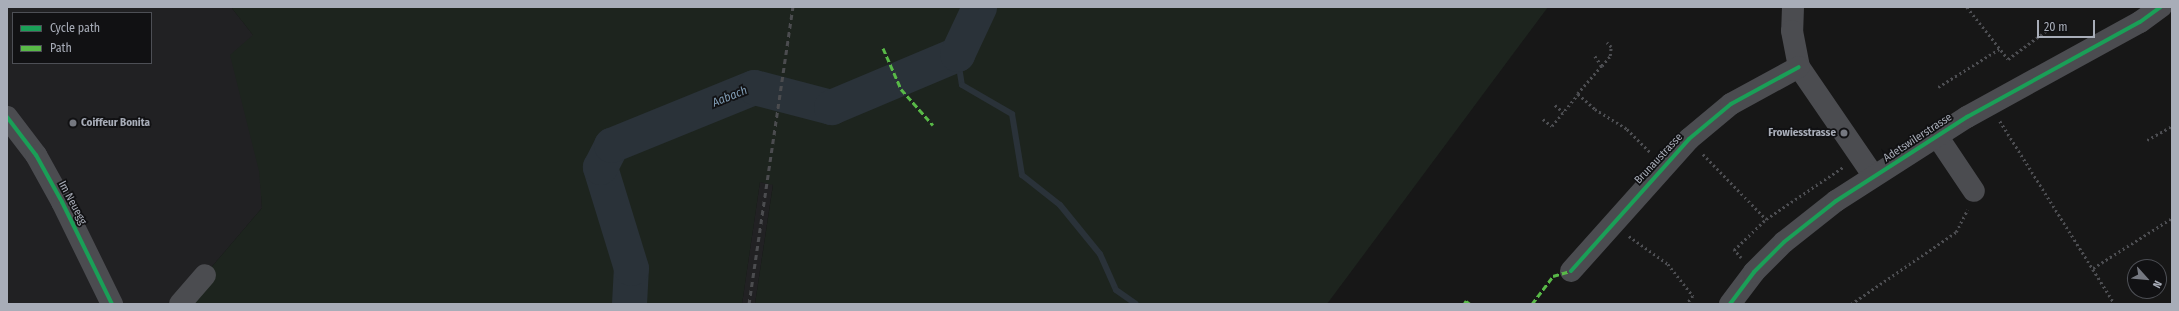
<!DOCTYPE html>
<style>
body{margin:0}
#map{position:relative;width:2179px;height:311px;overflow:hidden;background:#171717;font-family:"Fira Sans Condensed",sans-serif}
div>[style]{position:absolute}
.built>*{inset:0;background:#212123}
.green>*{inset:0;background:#1d241e}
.stream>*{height:6px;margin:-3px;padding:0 3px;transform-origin:3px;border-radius:3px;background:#2a3239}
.river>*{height:35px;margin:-17.5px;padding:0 17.5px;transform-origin:17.5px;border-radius:17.5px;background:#2a3239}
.path>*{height:2.5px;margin-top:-1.25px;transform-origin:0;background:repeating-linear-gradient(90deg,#4d4e52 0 2px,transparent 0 5px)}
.minor>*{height:22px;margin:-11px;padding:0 11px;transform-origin:11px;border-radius:11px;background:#4b4c50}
.rail>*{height:3px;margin-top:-1.5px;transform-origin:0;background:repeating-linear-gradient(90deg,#4b4c4f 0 5px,transparent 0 9px)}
.quiet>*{height:3px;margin-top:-1.5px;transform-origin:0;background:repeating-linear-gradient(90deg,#58b947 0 6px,transparent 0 9px)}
.cycleway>*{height:4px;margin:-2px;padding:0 2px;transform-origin:2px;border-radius:2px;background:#1a9f57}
.dots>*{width:11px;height:11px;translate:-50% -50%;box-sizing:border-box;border:2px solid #111113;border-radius:50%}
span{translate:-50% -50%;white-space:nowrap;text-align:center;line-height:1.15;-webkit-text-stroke:3.5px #111113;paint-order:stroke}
.poi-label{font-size:11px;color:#a8adb8;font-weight:700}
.left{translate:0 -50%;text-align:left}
.right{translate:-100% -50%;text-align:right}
.street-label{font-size:11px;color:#a8adb8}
.water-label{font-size:12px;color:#7f9bb3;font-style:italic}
.frame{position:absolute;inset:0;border:8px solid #a8adb8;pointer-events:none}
.legend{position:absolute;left:12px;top:12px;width:140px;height:52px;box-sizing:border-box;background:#111113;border:1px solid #4d4f55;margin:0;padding:5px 7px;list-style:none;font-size:12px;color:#a8adb8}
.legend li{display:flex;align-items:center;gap:8px;height:20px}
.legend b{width:20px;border:1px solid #4d4f55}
.north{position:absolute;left:2127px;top:259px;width:40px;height:40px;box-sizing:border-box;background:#111113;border:1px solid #4d4f55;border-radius:50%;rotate:117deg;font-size:11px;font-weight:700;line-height:16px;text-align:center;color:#a8adb8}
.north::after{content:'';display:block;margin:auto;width:14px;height:18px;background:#757880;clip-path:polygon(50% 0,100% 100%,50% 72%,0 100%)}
.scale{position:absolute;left:2037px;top:20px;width:58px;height:18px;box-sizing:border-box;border:2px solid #a8adb8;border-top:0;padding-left:5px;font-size:12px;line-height:14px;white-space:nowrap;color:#a8adb8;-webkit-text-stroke:3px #111113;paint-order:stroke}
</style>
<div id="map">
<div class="built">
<div style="clip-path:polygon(evenodd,7px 7px,231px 7px,253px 35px,262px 208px,180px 304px,7px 304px,7px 7px,13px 13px,151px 13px,151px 63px,13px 63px,13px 13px)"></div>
<div style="clip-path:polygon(760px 182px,773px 184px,755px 304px,742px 304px)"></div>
</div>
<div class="green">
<div style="clip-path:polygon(231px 7px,1548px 7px,1327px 304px,755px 304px,773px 185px,760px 182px,742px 304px,180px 304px,262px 208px,259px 171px,230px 55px,253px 35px)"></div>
</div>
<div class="stream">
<div style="left:957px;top:54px;width:31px;rotate:81deg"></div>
<div style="left:962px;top:85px;width:58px;rotate:30.1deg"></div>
<div style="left:1012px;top:114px;width:62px;rotate:80.7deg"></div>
<div style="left:1022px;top:175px;width:48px;rotate:38.3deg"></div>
<div style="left:1060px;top:205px;width:63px;rotate:50.8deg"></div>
<div style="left:1100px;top:254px;width:39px;rotate:66deg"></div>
<div style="left:1116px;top:290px;width:24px;rotate:35deg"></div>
</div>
<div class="river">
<div style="left:629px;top:304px;width:36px;rotate:-87deg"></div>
<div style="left:631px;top:268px;width:106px;rotate:-107.1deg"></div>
<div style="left:600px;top:167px;width:25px;rotate:-63deg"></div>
<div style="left:611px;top:145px;width:154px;rotate:-22.1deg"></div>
<div style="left:754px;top:87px;width:80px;rotate:14.6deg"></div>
<div style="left:831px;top:107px;width:137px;rotate:-22.8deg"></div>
<div style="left:957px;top:54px;width:52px;rotate:-64.9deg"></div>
</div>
<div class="path">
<div style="left:1967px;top:7px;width:66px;rotate:51.7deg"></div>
<div style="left:2008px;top:59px;width:52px;rotate:-36.4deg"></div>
<div style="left:1595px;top:56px;width:12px;rotate:55deg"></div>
<div style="left:1602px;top:66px;width:37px;rotate:131deg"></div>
<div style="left:1578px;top:94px;width:23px;rotate:41deg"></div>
<div style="left:1595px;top:109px;width:38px;rotate:32deg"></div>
<div style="left:1627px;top:129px;width:34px;rotate:45deg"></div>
<div style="left:1602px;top:66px;width:13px;rotate:-51deg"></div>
<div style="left:1610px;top:56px;width:9px;rotate:-84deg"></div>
<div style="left:1611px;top:47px;width:6px;rotate:-135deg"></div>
<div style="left:1938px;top:87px;width:72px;rotate:-31.9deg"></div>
<div style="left:1555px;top:105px;width:11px;rotate:41deg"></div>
<div style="left:1543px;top:119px;width:11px;rotate:38deg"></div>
<div style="left:1552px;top:126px;width:41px;rotate:-50.9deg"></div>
<div style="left:2000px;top:121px;width:216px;rotate:57.9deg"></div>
<div style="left:2147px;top:140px;width:29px;rotate:-29deg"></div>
<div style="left:1703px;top:154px;width:91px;rotate:45.9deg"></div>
<div style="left:1766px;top:219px;width:93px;rotate:-34deg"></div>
<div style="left:1629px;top:236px;width:48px;rotate:35.7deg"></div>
<div style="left:1668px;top:264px;width:41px;rotate:52deg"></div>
<div style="left:1693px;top:296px;width:10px;rotate:127deg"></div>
<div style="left:1741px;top:258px;width:11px;rotate:-131deg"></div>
<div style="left:1734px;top:250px;width:45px;rotate:-44.1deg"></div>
<div style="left:2093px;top:268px;width:93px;rotate:-32.3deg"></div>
<div style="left:1851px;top:304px;width:127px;rotate:-34.4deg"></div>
<div style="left:1956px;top:232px;width:25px;rotate:-63deg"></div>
</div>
<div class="minor">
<div style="left:1793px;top:7px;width:24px;rotate:92deg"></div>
<div style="left:1792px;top:31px;width:37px;rotate:79deg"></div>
<div style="left:1799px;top:67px;width:131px;rotate:55.6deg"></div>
<div style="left:7px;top:117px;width:48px;rotate:52.7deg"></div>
<div style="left:36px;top:155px;width:54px;rotate:61deg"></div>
<div style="left:62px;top:202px;width:114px;rotate:63.9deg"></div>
<div style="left:1937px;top:136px;width:66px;rotate:56.1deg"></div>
<div style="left:1571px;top:271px;width:177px;rotate:-48.2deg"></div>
<div style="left:1689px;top:139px;width:55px;rotate:-39.8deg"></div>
<div style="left:1731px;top:104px;width:77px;rotate:-28.6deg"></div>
<div style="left:180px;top:304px;width:38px;rotate:-49deg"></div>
<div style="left:1730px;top:304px;width:40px;rotate:-53deg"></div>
<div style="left:1754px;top:272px;width:42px;rotate:-45deg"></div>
<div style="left:1784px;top:242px;width:66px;rotate:-38.3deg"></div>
<div style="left:1836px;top:201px;width:156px;rotate:-32.7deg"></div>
<div style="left:1967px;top:117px;width:197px;rotate:-28.8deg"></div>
<div style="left:2140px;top:22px;width:26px;rotate:-36deg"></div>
</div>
<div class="rail">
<div style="left:749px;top:304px;width:300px;rotate:-81.6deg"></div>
</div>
<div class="quiet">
<div style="left:883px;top:48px;width:45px;rotate:66.3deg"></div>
<div style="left:901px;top:89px;width:48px;rotate:48.4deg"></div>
<div style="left:1464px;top:304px;width:4px;rotate:-56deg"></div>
<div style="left:1466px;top:301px;width:5px;rotate:37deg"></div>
<div style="left:1532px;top:304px;width:35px;rotate:-53deg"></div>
<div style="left:1553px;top:276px;width:19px;rotate:-16deg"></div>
</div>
<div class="cycleway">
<div style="left:7px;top:117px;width:48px;rotate:52.7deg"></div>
<div style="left:36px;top:155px;width:54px;rotate:61deg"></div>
<div style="left:62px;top:202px;width:114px;rotate:63.9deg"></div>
<div style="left:1571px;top:271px;width:177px;rotate:-48.2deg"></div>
<div style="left:1689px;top:139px;width:55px;rotate:-39.8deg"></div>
<div style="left:1731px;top:104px;width:77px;rotate:-28.6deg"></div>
<div style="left:1730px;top:304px;width:40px;rotate:-53deg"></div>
<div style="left:1754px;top:272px;width:42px;rotate:-45deg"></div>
<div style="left:1784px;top:242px;width:66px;rotate:-38.3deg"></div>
<div style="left:1836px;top:201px;width:156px;rotate:-32.7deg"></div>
<div style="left:1967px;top:117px;width:197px;rotate:-28.8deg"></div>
<div style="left:2140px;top:22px;width:26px;rotate:-36deg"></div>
</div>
<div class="dots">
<div style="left:73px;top:123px;background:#757880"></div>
<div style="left:1844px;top:133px;background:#757880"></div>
</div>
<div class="poi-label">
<span class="left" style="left:81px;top:123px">Coiffeur Bonita</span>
<span class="right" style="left:1836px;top:133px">Frowiesstrasse</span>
</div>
<div class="street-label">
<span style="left:1918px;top:138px;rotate:-33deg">Adetswilerstrasse</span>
<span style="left:1659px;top:159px;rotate:-47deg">Brunaustrasse</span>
<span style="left:72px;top:203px;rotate:62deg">Im Neuegg</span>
</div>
<div class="water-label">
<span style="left:730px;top:97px;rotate:-22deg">Aabach</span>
</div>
<div class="frame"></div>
<ul class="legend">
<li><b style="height:5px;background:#1a9f57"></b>Cycle path</li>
<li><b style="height:5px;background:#58b947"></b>Path</li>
</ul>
<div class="north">N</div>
<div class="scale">20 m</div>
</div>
